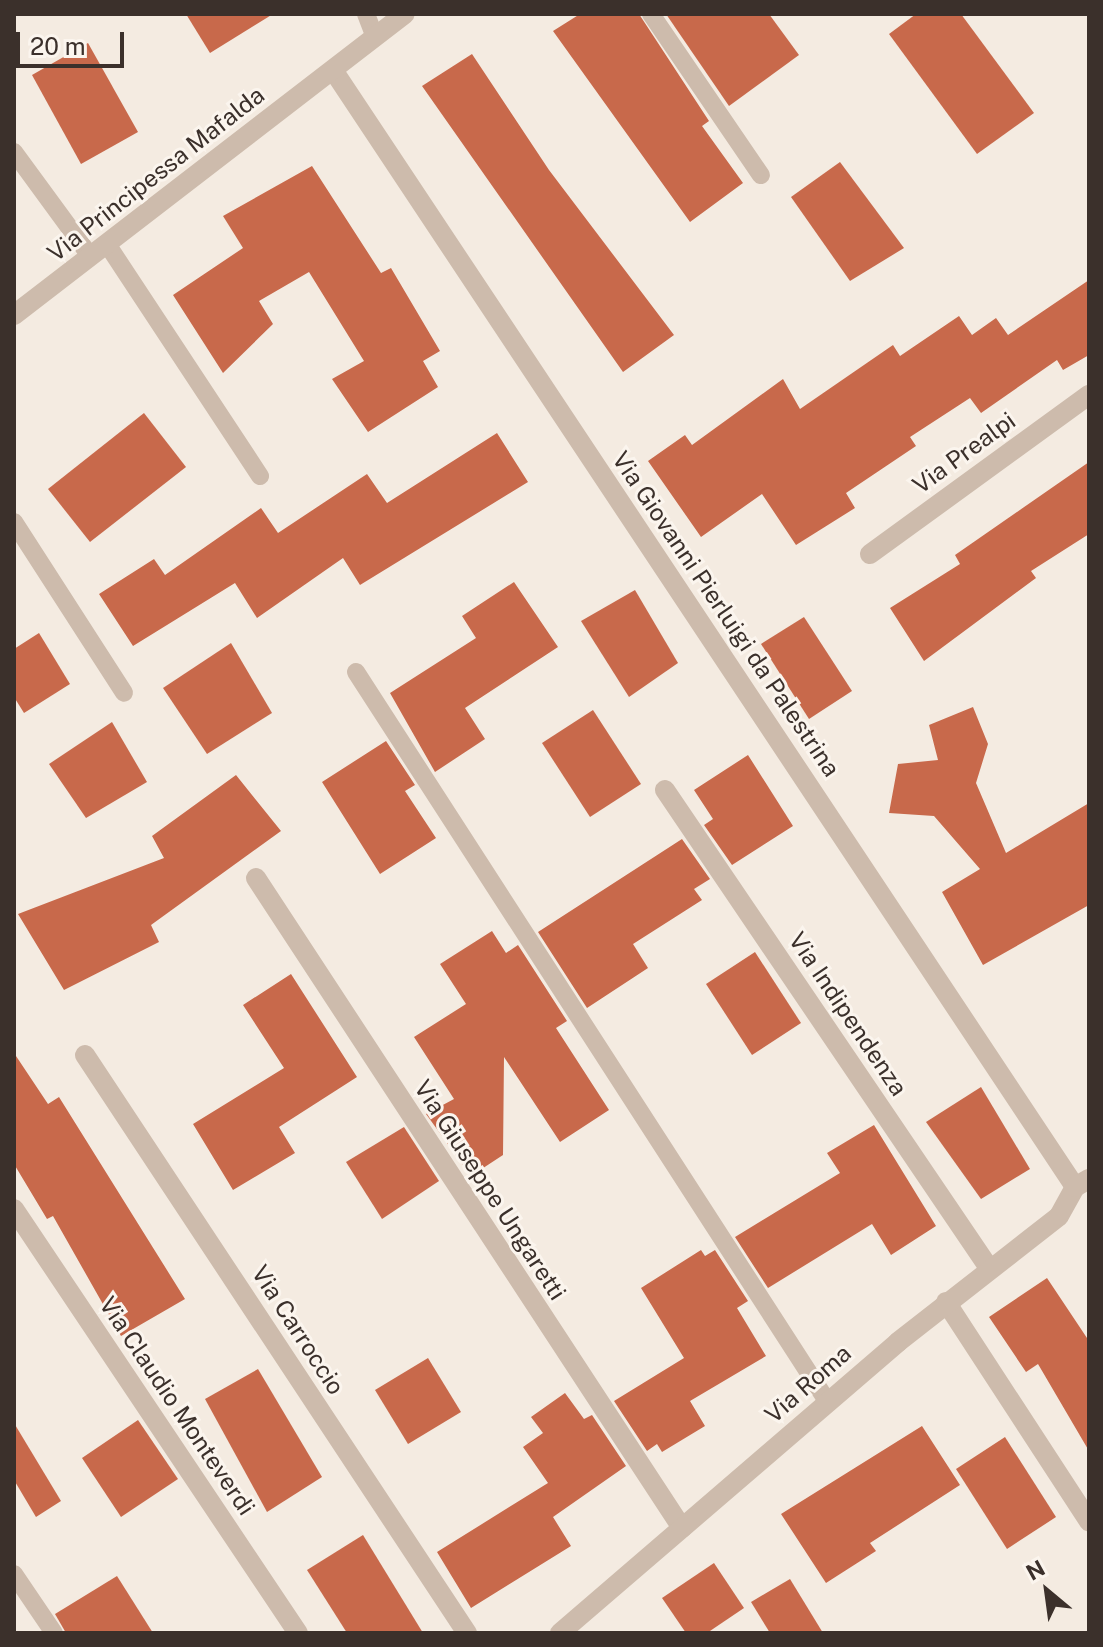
<!DOCTYPE html>
<style>
body{margin:0}
#map{position:relative;width:1103px;height:1647px;overflow:hidden;background:#f4ebe1;font-family:"Public Sans",sans-serif}
div>[style]{position:absolute}
.building>*{inset:0;background:#c8694b}
.lane>*{height:18px;margin:-9px;padding:0 9px;transform-origin:9px;border-radius:9px;background:#cdbbac}
.street>*{height:20px;margin:-10px;padding:0 10px;transform-origin:10px;border-radius:10px;background:#cdbbac}
span{translate:-50% -50%;white-space:nowrap;text-align:center;line-height:1.15;-webkit-text-stroke:6px #fbf5ee;paint-order:stroke}
.street-label{font-size:24px;color:#3b302b}
.frame{position:absolute;inset:0;border:16px solid #3b302b;pointer-events:none}
.north{position:absolute;left:1007px;top:1551px;width:80px;height:80px;-webkit-text-stroke:6px #fbf5ee;paint-order:stroke;rotate:331deg;font-size:22px;font-weight:700;line-height:32px;text-align:center;color:#3b302b}
.north::after{content:'';display:block;margin:auto;width:28px;height:36px;background:#3b302b;clip-path:polygon(50% 0,100% 100%,50% 72%,0 100%)}
.scale{position:absolute;left:16px;top:32px;width:108px;height:36px;box-sizing:border-box;border:4px solid #3b302b;border-top:0;padding-left:10px;font-size:24px;line-height:28px;white-space:nowrap;color:#3b302b;-webkit-text-stroke:6px #fbf5ee;paint-order:stroke}
</style>
<div id="map">
<div class="building">
<div style="clip-path:polygon(186px 14px,273px 14px,210px 53px)"></div>
<div style="clip-path:polygon(580px 14px,639px 14px,709px 121px,702px 126px,743px 183px,690px 222px,553px 31px)"></div>
<div style="clip-path:polygon(666px 14px,769px 14px,799px 55px,729px 106px)"></div>
<div style="clip-path:polygon(916px 14px,961px 14px,1034px 113px,977px 154px,889px 34px)"></div>
<div style="clip-path:polygon(88px 43px,138px 132px,81px 164px,32px 75px)"></div>
<div style="clip-path:polygon(472px 54px,549px 170px,674px 335px,623px 372px,422px 86px)"></div>
<div style="clip-path:polygon(840px 162px,904px 248px,850px 281px,791px 197px)"></div>
<div style="clip-path:polygon(312px 166px,381px 273px,391px 268px,440px 351px,423px 361px,438px 387px,368px 432px,332px 379px,364px 361px,309px 272px,259px 301px,273px 324px,223px 373px,173px 295px,243px 248px,223px 216px)"></div>
<div style="clip-path:polygon(1089px 280px,1089px 355px,1063px 370px,1057px 360px,981px 413px,970px 398px,910px 437px,916px 446px,846px 493px,855px 508px,796px 545px,762px 494px,701px 537px,648px 461px,685px 435px,692px 445px,783px 379px,800px 409px,893px 345px,900px 356px,959px 316px,972px 335px,996px 318px,1008px 335px)"></div>
<div style="clip-path:polygon(144px 413px,186px 467px,90px 542px,48px 489px)"></div>
<div style="clip-path:polygon(497px 433px,528px 482px,360px 585px,343px 558px,257px 618px,235px 583px,133px 646px,99px 594px,154px 559px,165px 575px,261px 508px,278px 533px,367px 474px,387px 503px)"></div>
<div style="clip-path:polygon(1089px 462px,1089px 534px,1031px 571px,1036px 578px,924px 661px,890px 608px,960px 564px,955px 555px)"></div>
<div style="clip-path:polygon(514px 582px,558px 647px,465px 708px,485px 739px,435px 772px,390px 693px,476px 638px,462px 616px)"></div>
<div style="clip-path:polygon(635px 590px,678px 663px,629px 697px,581px 621px)"></div>
<div style="clip-path:polygon(804px 617px,852px 691px,809px 719px,761px 644px)"></div>
<div style="clip-path:polygon(39px 633px,70px 684px,24px 713px,14px 697px,14px 649px)"></div>
<div style="clip-path:polygon(231px 643px,272px 713px,207px 754px,163px 688px)"></div>
<div style="clip-path:polygon(973px 707px,988px 744px,976px 783px,1006px 853px,1089px 803px,1089px 905px,983px 965px,942px 892px,980px 869px,934px 816px,889px 813px,898px 764px,938px 760px,929px 725px)"></div>
<div style="clip-path:polygon(593px 710px,641px 784px,590px 817px,542px 743px)"></div>
<div style="clip-path:polygon(112px 722px,147px 782px,86px 818px,49px 764px)"></div>
<div style="clip-path:polygon(386px 741px,415px 785px,405px 791px,436px 838px,380px 874px,322px 782px)"></div>
<div style="clip-path:polygon(748px 755px,793px 826px,732px 865px,704px 825px,713px 819px,694px 790px)"></div>
<div style="clip-path:polygon(236px 775px,281px 831px,151px 925px,159px 942px,64px 990px,18px 914px,164px 858px,152px 836px)"></div>
<div style="clip-path:polygon(682px 839px,710px 879px,694px 889px,702px 900px,633px 944px,648px 968px,587px 1008px,538px 932px)"></div>
<div style="clip-path:polygon(492px 931px,506px 953px,518px 945px,567px 1021px,556px 1028px,609px 1110px,560px 1142px,504px 1057px,503px 1155px,471px 1176px,426px 1114px,454px 1099px,414px 1037px,466px 1004px,440px 964px)"></div>
<div style="clip-path:polygon(755px 952px,801px 1023px,752px 1055px,706px 984px)"></div>
<div style="clip-path:polygon(291px 974px,357px 1077px,279px 1127px,295px 1153px,233px 1190px,193px 1124px,284px 1068px,243px 1005px)"></div>
<div style="clip-path:polygon(14px 1053px,48px 1104px,59px 1097px,185px 1299px,121px 1336px,53px 1216px,47px 1219px,14px 1164px)"></div>
<div style="clip-path:polygon(981px 1087px,1030px 1169px,981px 1199px,926px 1122px)"></div>
<div style="clip-path:polygon(874px 1125px,936px 1226px,891px 1255px,872px 1224px,768px 1288px,735px 1237px,840px 1173px,827px 1153px)"></div>
<div style="clip-path:polygon(404px 1127px,439px 1181px,382px 1219px,346px 1162px)"></div>
<div style="clip-path:polygon(701px 1250px,705px 1256px,715px 1250px,748px 1301px,737px 1308px,766px 1356px,690px 1401px,705px 1426px,662px 1452px,657px 1444px,647px 1451px,614px 1401px,684px 1358px,641px 1288px)"></div>
<div style="clip-path:polygon(1047px 1278px,1089px 1341px,1089px 1451px,1038px 1364px,1026px 1372px,989px 1317px)"></div>
<div style="clip-path:polygon(428px 1358px,461px 1412px,408px 1444px,375px 1390px)"></div>
<div style="clip-path:polygon(258px 1369px,322px 1477px,267px 1512px,205px 1399px)"></div>
<div style="clip-path:polygon(565px 1393px,584px 1419px,592px 1415px,626px 1466px,553px 1517px,571px 1546px,471px 1608px,437px 1552px,548px 1483px,523px 1447px,543px 1433px,531px 1417px)"></div>
<div style="clip-path:polygon(138px 1420px,178px 1479px,121px 1517px,82px 1458px)"></div>
<div style="clip-path:polygon(14px 1423px,61px 1501px,36px 1517px,14px 1480px)"></div>
<div style="clip-path:polygon(922px 1426px,960px 1485px,870px 1543px,876px 1551px,826px 1583px,781px 1514px)"></div>
<div style="clip-path:polygon(1005px 1437px,1056px 1517px,1007px 1549px,956px 1469px)"></div>
<div style="clip-path:polygon(363px 1535px,423px 1633px,347px 1633px,307px 1570px)"></div>
<div style="clip-path:polygon(714px 1563px,744px 1608px,707px 1633px,686px 1633px,662px 1598px)"></div>
<div style="clip-path:polygon(117px 1576px,153px 1633px,66px 1633px,55px 1614px)"></div>
<div style="clip-path:polygon(790px 1579px,823px 1633px,770px 1633px,751px 1602px)"></div>
</div>
<div class="lane">
<div style="left:366px;top:14px;width:25px;rotate:69deg"></div>
<div style="left:651px;top:14px;width:195px;rotate:55.7deg"></div>
<div style="left:14px;top:152px;width:129px;rotate:53.8deg"></div>
<div style="left:107px;top:244px;width:278px;rotate:56.6deg"></div>
<div style="left:14px;top:522px;width:203px;rotate:57.2deg"></div>
<div style="left:356px;top:672px;width:868px;rotate:57.13deg"></div>
<div style="left:14px;top:1574px;width:71px;rotate:55.9deg"></div>
</div>
<div class="street">
<div style="left:333px;top:70px;width:1341px;rotate:56.4deg"></div>
<div style="left:14px;top:315px;width:493px;rotate:-37.6deg"></div>
<div style="left:870px;top:554px;width:271px;rotate:-36deg"></div>
<div style="left:665px;top:790px;width:577px;rotate:55.87deg"></div>
<div style="left:256px;top:878px;width:777px;rotate:56.76deg"></div>
<div style="left:85px;top:1055px;width:693px;rotate:56.54deg"></div>
<div style="left:14px;top:1209px;width:510px;rotate:56.19deg"></div>
<div style="left:946px;top:1302px;width:262px;rotate:56.9deg"></div>
<div style="left:560px;top:1633px;width:446px;rotate:-40.7deg"></div>
<div style="left:898px;top:1342px;width:204px;rotate:-38deg"></div>
<div style="left:1059px;top:1216px;width:33px;rotate:-61deg"></div>
<div style="left:1075px;top:1187px;width:16px;rotate:-30deg"></div>
</div>
<div class="street-label">
<span style="left:156px;top:174px;rotate:-38deg">Via Principessa Mafalda</span>
<span style="left:964px;top:453px;rotate:-36deg">Via Prealpi</span>
<span style="left:726px;top:614px;rotate:56deg">Via Giovanni Pierluigi da Palestrina</span>
<span style="left:848px;top:1014px;rotate:56deg">Via Indipendenza</span>
<span style="left:490px;top:1190px;rotate:57deg">Via Giuseppe Ungaretti</span>
<span style="left:298px;top:1330px;rotate:57deg">Via Carroccio</span>
<span style="left:808px;top:1384px;rotate:-41deg">Via Roma</span>
<span style="left:177px;top:1406px;rotate:56deg">Via Claudio Monteverdi</span>
</div>
<div class="frame"></div>
<div class="north">N</div>
<div class="scale">20 m</div>
</div>
